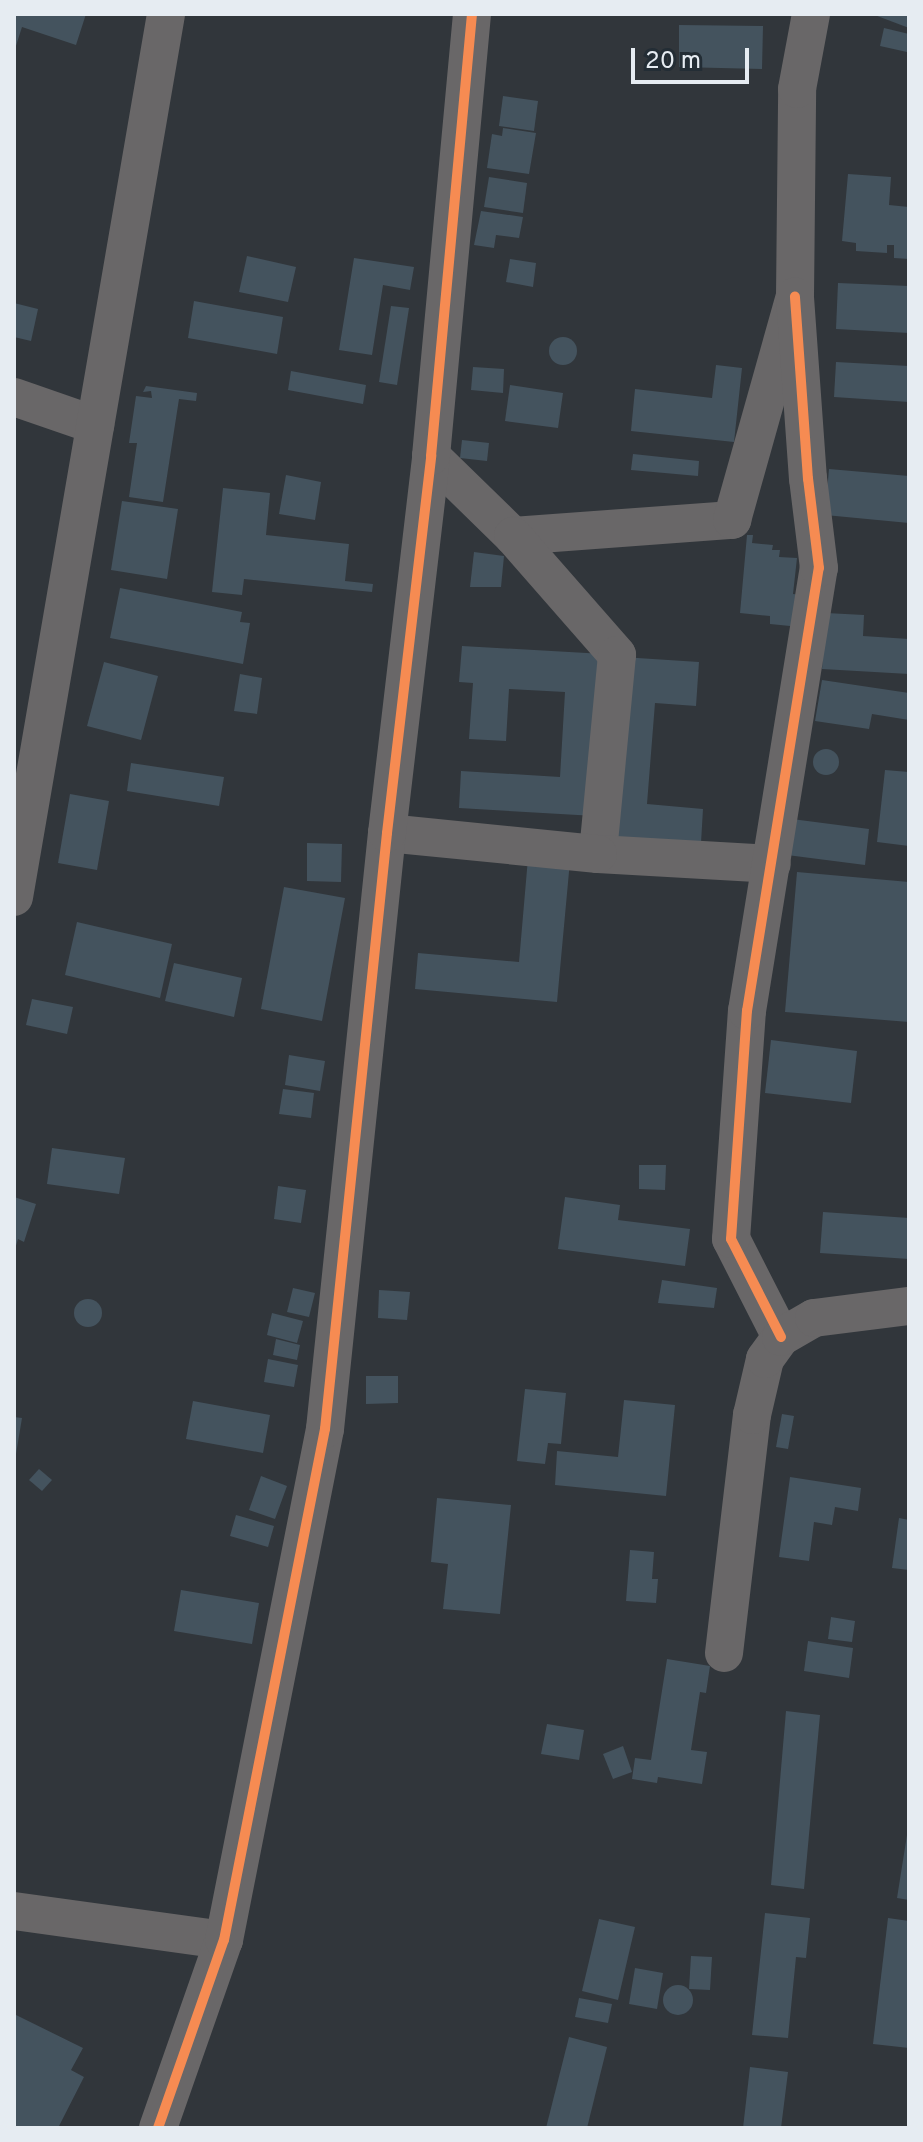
<!DOCTYPE html>
<style>
body{margin:0}
#map{position:relative;width:923px;height:2142px;overflow:hidden;background:#31363b;font-family:Overpass,sans-serif}
div>[style]{position:absolute}
.building>*{inset:0;background:#44535e}
.round{border-radius:50%}
.minor>*{height:38px;margin:-19px;padding:0 19px;transform-origin:19px;border-radius:19px;background:#696768}
.cycleway>*{height:10px;margin:-5px;padding:0 5px;transform-origin:5px;border-radius:5px;background:#f68b52}
span{translate:-50% -50%;white-space:nowrap;text-align:center;line-height:1.15;-webkit-text-stroke:8px #232d35;paint-order:stroke}
.frame{position:absolute;inset:0;border:16px solid #e6ecf2;pointer-events:none}
.scale{position:absolute;left:631px;top:48px;width:118px;height:36px;box-sizing:border-box;border:4px solid #e6ecf2;border-top:0;padding-left:10px;font-size:24px;line-height:28px;white-space:nowrap;color:#e6ecf2;-webkit-text-stroke:6px #232d35;paint-order:stroke}
</style>
<div id="map">
<div class="building">
<div style="clip-path:polygon(14px 14px,86px 14px,76px 45px,22px 27px,15px 49px)"></div>
<div style="clip-path:polygon(872px 14px,909px 14px,909px 28px)"></div>
<div style="clip-path:polygon(679px 25px,763px 26px,762px 69px,679px 67px)"></div>
<div style="clip-path:polygon(884px 28px,909px 34px,907px 52px,880px 46px)"></div>
<div style="clip-path:polygon(503px 96px,538px 101px,534px 131px,499px 126px)"></div>
<div style="clip-path:polygon(503px 128px,536px 133px,529px 174px,487px 168px,492px 134px,502px 136px)"></div>
<div style="clip-path:polygon(848px 174px,891px 177px,889px 205px,909px 207px,909px 259px,894px 258px,894px 245px,887px 245px,887px 253px,856px 251px,856px 243px,842px 241px)"></div>
<div style="clip-path:polygon(489px 177px,527px 183px,523px 213px,484px 207px)"></div>
<div style="clip-path:polygon(481px 211px,523px 217px,519px 238px,496px 235px,494px 248px,474px 245px)"></div>
<div style="clip-path:polygon(247px 256px,296px 267px,288px 302px,239px 292px)"></div>
<div style="clip-path:polygon(354px 258px,414px 267px,410px 290px,383px 285px,372px 355px,339px 350px)"></div>
<div style="clip-path:polygon(510px 259px,536px 263px,533px 287px,506px 282px)"></div>
<div style="clip-path:polygon(838px 283px,909px 286px,909px 333px,836px 329px)"></div>
<div style="clip-path:polygon(194px 301px,283px 317px,277px 354px,188px 338px)"></div>
<div style="clip-path:polygon(14px 303px,38px 309px,31px 341px,14px 337px)"></div>
<div style="clip-path:polygon(391px 306px,409px 308px,397px 385px,379px 382px)"></div>
<div class="round" style="left:549px;top:337px;width:28px;height:28px"></div>
<div style="clip-path:polygon(836px 362px,909px 366px,909px 402px,834px 397px)"></div>
<div style="clip-path:polygon(716px 365px,742px 368px,734px 442px,631px 431px,635px 389px,712px 398px)"></div>
<div style="clip-path:polygon(473px 367px,504px 369px,503px 393px,471px 390px)"></div>
<div style="clip-path:polygon(291px 371px,366px 385px,363px 404px,288px 390px)"></div>
<div style="clip-path:polygon(510px 385px,563px 393px,558px 428px,505px 421px)"></div>
<div style="clip-path:polygon(146px 386px,197px 393px,196px 401px,179px 399px,163px 502px,129px 497px,137px 443px,129px 443px,136px 396px,152px 398px,151px 391px,143px 392px)"></div>
<div style="clip-path:polygon(462px 440px,489px 443px,487px 461px,460px 458px)"></div>
<div style="clip-path:polygon(633px 454px,699px 461px,698px 476px,631px 470px)"></div>
<div style="clip-path:polygon(829px 469px,909px 476px,909px 523px,825px 515px)"></div>
<div style="clip-path:polygon(286px 475px,321px 482px,315px 520px,279px 514px)"></div>
<div style="clip-path:polygon(223px 488px,270px 493px,266px 535px,349px 544px,345px 581px,373px 584px,372px 592px,244px 579px,242px 595px,212px 592px)"></div>
<div style="clip-path:polygon(122px 501px,178px 509px,167px 579px,111px 570px)"></div>
<div style="clip-path:polygon(747px 535px,753px 535px,752px 543px,773px 545px,772px 550px,780px 550px,779px 557px,797px 558px,793px 594px,803px 595px,800px 627px,770px 624px,770px 616px,740px 613px)"></div>
<div style="clip-path:polygon(474px 552px,504px 556px,501px 587px,470px 587px)"></div>
<div style="clip-path:polygon(120px 588px,242px 612px,240px 622px,250px 623px,243px 664px,110px 638px)"></div>
<div style="clip-path:polygon(826px 613px,864px 615px,863px 636px,909px 639px,909px 674px,822px 669px)"></div>
<div style="clip-path:polygon(462px 646px,604px 654px,595px 816px,459px 808px,461px 771px,560px 777px,565px 692px,509px 689px,506px 741px,469px 739px,473px 683px,459px 682px)"></div>
<div style="clip-path:polygon(622px 657px,699px 662px,696px 706px,655px 703px,647px 804px,703px 809px,701px 843px,609px 837px)"></div>
<div style="clip-path:polygon(104px 662px,158px 676px,141px 740px,87px 726px)"></div>
<div style="clip-path:polygon(240px 674px,262px 678px,257px 714px,234px 711px)"></div>
<div style="clip-path:polygon(822px 680px,909px 693px,909px 720px,872px 714px,869px 729px,815px 721px)"></div>
<div class="round" style="left:813px;top:749px;width:26px;height:26px"></div>
<div style="clip-path:polygon(131px 763px,224px 777px,219px 806px,127px 791px)"></div>
<div style="clip-path:polygon(885px 770px,909px 772px,909px 846px,877px 842px)"></div>
<div style="clip-path:polygon(70px 794px,109px 801px,97px 870px,58px 863px)"></div>
<div style="clip-path:polygon(792px 819px,869px 829px,865px 865px,787px 855px)"></div>
<div style="clip-path:polygon(307px 843px,342px 844px,341px 882px,307px 881px)"></div>
<div style="clip-path:polygon(528px 858px,570px 861px,557px 1002px,415px 989px,418px 953px,519px 962px)"></div>
<div style="clip-path:polygon(797px 872px,909px 882px,909px 1022px,785px 1012px)"></div>
<div style="clip-path:polygon(284px 887px,345px 898px,322px 1021px,261px 1009px)"></div>
<div style="clip-path:polygon(77px 922px,172px 944px,160px 998px,65px 975px)"></div>
<div style="clip-path:polygon(174px 963px,242px 978px,234px 1017px,165px 1001px)"></div>
<div style="clip-path:polygon(32px 999px,73px 1007px,67px 1034px,26px 1025px)"></div>
<div style="clip-path:polygon(771px 1040px,857px 1051px,851px 1103px,765px 1093px)"></div>
<div style="clip-path:polygon(289px 1055px,325px 1061px,320px 1091px,285px 1085px)"></div>
<div style="clip-path:polygon(283px 1089px,314px 1093px,311px 1118px,279px 1114px)"></div>
<div style="clip-path:polygon(52px 1148px,125px 1158px,119px 1194px,47px 1184px)"></div>
<div style="clip-path:polygon(639px 1165px,666px 1165px,665px 1190px,639px 1189px)"></div>
<div style="clip-path:polygon(278px 1186px,306px 1190px,301px 1223px,274px 1219px)"></div>
<div style="clip-path:polygon(14px 1197px,36px 1204px,24px 1242px,18px 1239px,15px 1249px)"></div>
<div style="clip-path:polygon(565px 1197px,620px 1205px,618px 1220px,690px 1229px,685px 1266px,558px 1249px)"></div>
<div style="clip-path:polygon(823px 1212px,909px 1218px,909px 1259px,820px 1253px)"></div>
<div style="clip-path:polygon(662px 1280px,717px 1288px,714px 1308px,658px 1303px)"></div>
<div style="clip-path:polygon(293px 1288px,315px 1293px,309px 1317px,287px 1312px)"></div>
<div style="clip-path:polygon(379px 1290px,410px 1292px,407px 1320px,378px 1318px)"></div>
<div class="round" style="left:74px;top:1299px;width:28px;height:28px"></div>
<div style="clip-path:polygon(272px 1313px,303px 1321px,297px 1343px,267px 1335px)"></div>
<div style="clip-path:polygon(276px 1339px,300px 1345px,297px 1360px,273px 1355px)"></div>
<div style="clip-path:polygon(268px 1359px,298px 1365px,294px 1387px,264px 1382px)"></div>
<div style="clip-path:polygon(366px 1376px,398px 1376px,398px 1403px,366px 1404px)"></div>
<div style="clip-path:polygon(525px 1389px,566px 1393px,561px 1444px,548px 1443px,545px 1464px,517px 1461px)"></div>
<div style="clip-path:polygon(624px 1400px,675px 1405px,666px 1496px,555px 1485px,557px 1451px,618px 1457px)"></div>
<div style="clip-path:polygon(193px 1401px,270px 1415px,263px 1453px,186px 1439px)"></div>
<div style="clip-path:polygon(782px 1414px,794px 1416px,788px 1449px,776px 1447px)"></div>
<div style="clip-path:polygon(14px 1417px,22px 1418px,16px 1454px,14px 1454px)"></div>
<div style="clip-path:polygon(39px 1469px,52px 1480px,42px 1491px,29px 1480px)"></div>
<div style="clip-path:polygon(261px 1476px,287px 1486px,275px 1519px,249px 1510px)"></div>
<div style="clip-path:polygon(790px 1477px,861px 1488px,858px 1511px,835px 1507px,832px 1525px,814px 1522px,809px 1561px,779px 1557px)"></div>
<div style="clip-path:polygon(437px 1498px,511px 1505px,500px 1614px,443px 1609px,448px 1564px,431px 1562px)"></div>
<div style="clip-path:polygon(236px 1515px,274px 1526px,268px 1547px,230px 1536px)"></div>
<div style="clip-path:polygon(899px 1518px,909px 1520px,909px 1570px,892px 1568px)"></div>
<div style="clip-path:polygon(630px 1550px,654px 1552px,652px 1579px,658px 1579px,656px 1603px,626px 1601px)"></div>
<div style="clip-path:polygon(181px 1590px,259px 1603px,252px 1644px,174px 1631px)"></div>
<div style="clip-path:polygon(831px 1617px,855px 1621px,852px 1642px,828px 1639px)"></div>
<div style="clip-path:polygon(808px 1641px,853px 1648px,849px 1678px,804px 1671px)"></div>
<div style="clip-path:polygon(667px 1659px,710px 1666px,706px 1693px,700px 1692px,691px 1750px,707px 1752px,702px 1784px,658px 1777px,657px 1783px,632px 1779px,635px 1758px,651px 1760px)"></div>
<div style="clip-path:polygon(786px 1711px,820px 1715px,804px 1889px,771px 1885px)"></div>
<div style="clip-path:polygon(547px 1724px,584px 1730px,579px 1760px,541px 1754px)"></div>
<div style="clip-path:polygon(623px 1746px,632px 1772px,613px 1779px,603px 1754px)"></div>
<div style="clip-path:polygon(907px 1835px,909px 1835px,909px 1900px,897px 1898px)"></div>
<div style="clip-path:polygon(765px 1913px,810px 1918px,806px 1958px,796px 1957px,788px 2038px,752px 2035px)"></div>
<div style="clip-path:polygon(888px 1918px,909px 1921px,909px 2048px,873px 2044px)"></div>
<div style="clip-path:polygon(599px 1919px,635px 1927px,618px 2000px,582px 1991px)"></div>
<div style="clip-path:polygon(691px 1956px,712px 1957px,710px 1990px,689px 1989px)"></div>
<div style="clip-path:polygon(635px 1968px,663px 1973px,657px 2009px,629px 2004px)"></div>
<div class="round" style="left:663px;top:1985px;width:30px;height:30px"></div>
<div style="clip-path:polygon(579px 1998px,612px 2004px,608px 2023px,575px 2017px)"></div>
<div style="clip-path:polygon(14px 2014px,83px 2048px,71px 2070px,84px 2077px,58px 2128px,14px 2128px)"></div>
<div style="clip-path:polygon(569px 2037px,607px 2047px,587px 2128px,546px 2128px)"></div>
<div style="clip-path:polygon(750px 2067px,788px 2072px,781px 2128px,743px 2128px)"></div>
</div>
<div class="minor">
<div style="left:14px;top:397px;width:86px;rotate:19.1deg"></div>
<div style="left:431px;top:456px;width:115px;rotate:44.3deg"></div>
<div style="left:513px;top:536px;width:220px;rotate:-4.2deg"></div>
<div style="left:732px;top:520px;width:233px;rotate:-74.3deg"></div>
<div style="left:795px;top:296px;width:207px;rotate:-89.4deg"></div>
<div style="left:797px;top:89px;width:76px;rotate:-79.4deg"></div>
<div style="left:513px;top:536px;width:158px;rotate:48.8deg"></div>
<div style="left:617px;top:655px;width:200px;rotate:95.5deg"></div>
<div style="left:598px;top:854px;width:174px;rotate:3.3deg"></div>
<div style="left:387px;top:833px;width:212px;rotate:5.7deg"></div>
<div style="left:14px;top:897px;width:896px;rotate:-80.23deg"></div>
<div style="left:781px;top:1337px;width:110px;rotate:-117deg"></div>
<div style="left:731px;top:1239px;width:229px;rotate:-86deg"></div>
<div style="left:747px;top:1011px;width:449px;rotate:-80.8deg"></div>
<div style="left:819px;top:568px;width:90px;rotate:-97deg"></div>
<div style="left:808px;top:479px;width:183px;rotate:-94.1deg"></div>
<div style="left:724px;top:1653px;width:240px;rotate:-83.3deg"></div>
<div style="left:752px;top:1415px;width:57px;rotate:-76.9deg"></div>
<div style="left:765px;top:1359px;width:27px;rotate:-54deg"></div>
<div style="left:781px;top:1337px;width:38px;rotate:-30deg"></div>
<div style="left:814px;top:1318px;width:96px;rotate:-7.2deg"></div>
<div style="left:14px;top:1911px;width:212px;rotate:7.9deg"></div>
<div style="left:158px;top:2128px;width:199px;rotate:-70.7deg"></div>
<div style="left:224px;top:1940px;width:521px;rotate:-78.82deg"></div>
<div style="left:325px;top:1429px;width:599px;rotate:-84.06deg"></div>
<div style="left:387px;top:833px;width:380px;rotate:-83.3deg"></div>
<div style="left:431px;top:456px;width:444px;rotate:-84.7deg"></div>
</div>
<div class="cycleway">
<div style="left:781px;top:1337px;width:110px;rotate:-117deg"></div>
<div style="left:731px;top:1239px;width:229px;rotate:-86deg"></div>
<div style="left:747px;top:1011px;width:449px;rotate:-80.8deg"></div>
<div style="left:819px;top:568px;width:90px;rotate:-97deg"></div>
<div style="left:808px;top:479px;width:183px;rotate:-94.1deg"></div>
<div style="left:158px;top:2128px;width:199px;rotate:-70.7deg"></div>
<div style="left:224px;top:1940px;width:521px;rotate:-78.82deg"></div>
<div style="left:325px;top:1429px;width:599px;rotate:-84.06deg"></div>
<div style="left:387px;top:833px;width:380px;rotate:-83.3deg"></div>
<div style="left:431px;top:456px;width:444px;rotate:-84.7deg"></div>
</div>
<div class="frame"></div>
<div class="scale">20 m</div>
</div>
